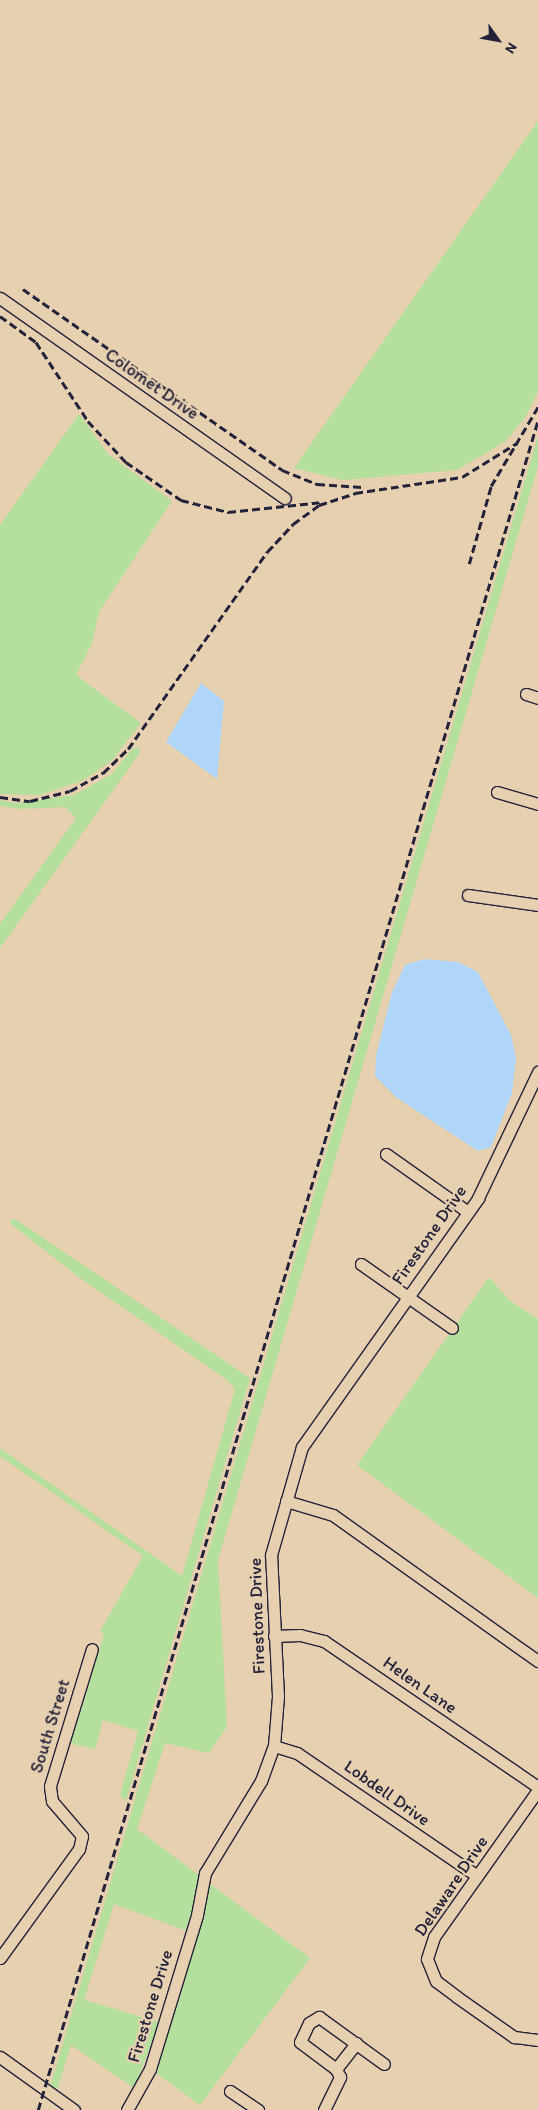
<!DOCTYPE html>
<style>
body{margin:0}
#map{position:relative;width:538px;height:2110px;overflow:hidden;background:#e6d0af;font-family:Itim,sans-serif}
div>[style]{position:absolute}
.green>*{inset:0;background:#b4df9c}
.water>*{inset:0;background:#afd6f9}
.roads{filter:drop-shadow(1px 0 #22223b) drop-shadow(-1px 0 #22223b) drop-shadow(0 1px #22223b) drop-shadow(0 -1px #22223b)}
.minor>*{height:11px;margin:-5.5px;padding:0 5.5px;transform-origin:5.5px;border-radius:5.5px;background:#e6d0af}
.rail>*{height:2.5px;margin-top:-1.25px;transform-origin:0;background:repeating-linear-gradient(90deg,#22223b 0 8px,transparent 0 12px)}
span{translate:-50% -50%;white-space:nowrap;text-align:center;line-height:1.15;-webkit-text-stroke:4.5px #e6d0af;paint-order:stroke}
.street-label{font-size:18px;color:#22223b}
.north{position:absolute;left:473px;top:15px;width:50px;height:50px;-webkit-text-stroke:4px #e6d0af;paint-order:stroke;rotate:122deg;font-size:14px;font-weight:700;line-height:20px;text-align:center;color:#22223b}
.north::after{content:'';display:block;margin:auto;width:18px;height:22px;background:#22223b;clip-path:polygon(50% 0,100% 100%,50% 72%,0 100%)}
</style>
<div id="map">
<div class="green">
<div style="clip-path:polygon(538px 121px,538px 391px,526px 416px,506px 441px,457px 470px,343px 480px,294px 468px)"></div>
<div style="clip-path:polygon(79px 414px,108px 454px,172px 501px,99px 612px,92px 643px,76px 675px,141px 723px,112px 760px,84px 780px,40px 795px,0 794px,0 525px)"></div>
<div style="clip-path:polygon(538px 436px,538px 466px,529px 497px,218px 1560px,227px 1727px,209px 1753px,165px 1743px,137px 1829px,200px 1876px,192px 1915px,187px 1931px,114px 1904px,84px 2000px,160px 2022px,134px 2088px,71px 2045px,57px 2090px,50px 2087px)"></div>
<div style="clip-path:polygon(140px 747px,139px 754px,0 948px,0 924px,76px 818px,65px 807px,19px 809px,0 806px,0 800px,17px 803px,74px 795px,112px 774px,132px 749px)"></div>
<div style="clip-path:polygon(15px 1219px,250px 1378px,126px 1801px,120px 1795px,138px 1731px,103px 1720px,95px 1749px,71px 1744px,104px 1634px,100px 1631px,143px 1556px,0 1456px,0 1448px,182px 1576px,235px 1389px,227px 1380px,80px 1278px,11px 1224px,10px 1220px)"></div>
<div style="clip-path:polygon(489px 1277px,509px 1300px,538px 1319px,538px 1598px,357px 1465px)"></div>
<div style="clip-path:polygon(209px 1883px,310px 1958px,200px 2105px,156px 2073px,203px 1919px)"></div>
</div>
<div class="water">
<div style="clip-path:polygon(201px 683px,224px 701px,217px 779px,166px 742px)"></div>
<div style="clip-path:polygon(424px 959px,458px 962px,478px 972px,511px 1035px,516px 1058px,512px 1093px,491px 1147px,478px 1151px,397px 1098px,375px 1076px,376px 1056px,392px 992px,405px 965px)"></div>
</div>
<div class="roads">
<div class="minor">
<div style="left:0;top:298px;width:348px;rotate:35.1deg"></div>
<div style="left:526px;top:694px;width:13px;rotate:18deg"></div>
<div style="left:497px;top:792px;width:43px;rotate:16.3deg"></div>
<div style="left:468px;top:895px;width:71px;rotate:8.1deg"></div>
<div style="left:386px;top:1154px;width:100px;rotate:35.3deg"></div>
<div style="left:361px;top:1264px;width:111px;rotate:35.1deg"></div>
<div style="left:286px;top:1501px;width:49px;rotate:16.6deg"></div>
<div style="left:333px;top:1515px;width:252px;rotate:35.5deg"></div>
<div style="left:274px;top:1636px;width:26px;rotate:-2deg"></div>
<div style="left:300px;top:1635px;width:25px;rotate:14deg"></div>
<div style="left:324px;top:1641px;width:259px;rotate:34.3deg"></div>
<div style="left:274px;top:1746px;width:24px;rotate:17deg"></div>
<div style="left:297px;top:1753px;width:218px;rotate:34.3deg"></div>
<div style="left:538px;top:1790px;width:180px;rotate:125.3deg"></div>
<div style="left:434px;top:1937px;width:23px;rotate:108deg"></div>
<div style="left:427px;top:1959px;width:24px;rotate:68deg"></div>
<div style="left:436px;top:1981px;width:26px;rotate:37deg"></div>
<div style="left:457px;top:1997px;width:70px;rotate:35.1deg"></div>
<div style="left:514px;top:2037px;width:24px;rotate:7deg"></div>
<div style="left:0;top:1958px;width:135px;rotate:-54.1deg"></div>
<div style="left:79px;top:1849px;width:13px;rotate:-77deg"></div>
<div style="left:82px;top:1836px;width:46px;rotate:-130.6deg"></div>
<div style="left:52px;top:1801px;width:15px;rotate:-98deg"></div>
<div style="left:50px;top:1786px;width:143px;rotate:-73deg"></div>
<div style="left:0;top:2057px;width:91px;rotate:35.6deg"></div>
<div style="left:336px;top:2069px;width:33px;rotate:-52deg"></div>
<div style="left:230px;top:2091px;width:34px;rotate:34deg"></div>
<div style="left:127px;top:2110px;width:47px;rotate:-60.7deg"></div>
<div style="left:150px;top:2069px;width:161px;rotate:-73deg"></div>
<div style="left:197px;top:1915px;width:43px;rotate:-79.2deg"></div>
<div style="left:205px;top:1873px;width:108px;rotate:-58.7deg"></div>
<div style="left:261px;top:1781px;width:37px;rotate:-70deg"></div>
<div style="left:274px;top:1746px;width:50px;rotate:-85.4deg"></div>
<div style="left:278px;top:1696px;width:141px;rotate:-92.8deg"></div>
<div style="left:271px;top:1555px;width:112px;rotate:-74deg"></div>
<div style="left:302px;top:1447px;width:305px;rotate:-54.7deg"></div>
<div style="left:478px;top:1198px;width:140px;rotate:-64.5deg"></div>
<div style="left:324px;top:2110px;width:37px;rotate:-64deg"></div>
<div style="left:340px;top:2077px;width:9px;rotate:-117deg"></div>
<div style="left:336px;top:2069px;width:45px;rotate:-143.1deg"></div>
<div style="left:300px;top:2042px;width:21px;rotate:-65deg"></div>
<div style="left:309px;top:2023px;width:12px;rotate:-31deg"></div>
<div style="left:319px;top:2017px;width:80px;rotate:35.9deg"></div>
</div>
</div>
<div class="rail">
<div style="left:23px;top:289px;width:316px;rotate:34.9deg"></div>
<div style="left:282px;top:470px;width:38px;rotate:22deg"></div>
<div style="left:317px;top:484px;width:45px;rotate:3.8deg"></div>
<div style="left:0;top:316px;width:44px;rotate:35.8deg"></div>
<div style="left:36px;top:342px;width:95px;rotate:56.6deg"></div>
<div style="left:88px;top:421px;width:56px;rotate:47.2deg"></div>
<div style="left:126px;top:462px;width:67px;rotate:34.6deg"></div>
<div style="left:181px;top:500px;width:49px;rotate:14.3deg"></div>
<div style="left:228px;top:512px;width:95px;rotate:-6.1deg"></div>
<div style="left:469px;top:564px;width:81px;rotate:-74.2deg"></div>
<div style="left:491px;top:486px;width:92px;rotate:-59.3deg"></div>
<div style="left:0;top:797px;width:30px;rotate:8deg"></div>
<div style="left:30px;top:801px;width:41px;rotate:-14deg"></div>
<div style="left:70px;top:791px;width:38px;rotate:-29deg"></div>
<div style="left:103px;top:773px;width:35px;rotate:-44deg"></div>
<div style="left:128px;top:749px;width:241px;rotate:-54.8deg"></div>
<div style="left:267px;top:552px;width:38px;rotate:-47deg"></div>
<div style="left:293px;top:524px;width:32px;rotate:-36deg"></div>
<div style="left:319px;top:505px;width:38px;rotate:-18deg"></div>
<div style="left:355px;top:493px;width:108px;rotate:-8.5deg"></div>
<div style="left:462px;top:477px;width:65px;rotate:-31.7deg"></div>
<div style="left:38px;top:2110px;width:1762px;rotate:-73.52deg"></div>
</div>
<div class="street-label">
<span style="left:152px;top:384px;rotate:35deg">Colomet Drive</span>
<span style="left:429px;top:1235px;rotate:-55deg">Firestone Drive</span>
<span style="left:257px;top:1616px;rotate:-92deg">Firestone Drive</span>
<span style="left:420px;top:1685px;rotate:35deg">Helen Lane</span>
<span style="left:50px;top:1726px;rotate:-73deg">South Street</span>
<span style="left:387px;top:1793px;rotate:35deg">Lobdell Drive</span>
<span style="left:451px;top:1886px;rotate:-56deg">Delaware Drive</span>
<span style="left:150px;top:2006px;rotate:-73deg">Firestone Drive</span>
</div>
<div class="north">N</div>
</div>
